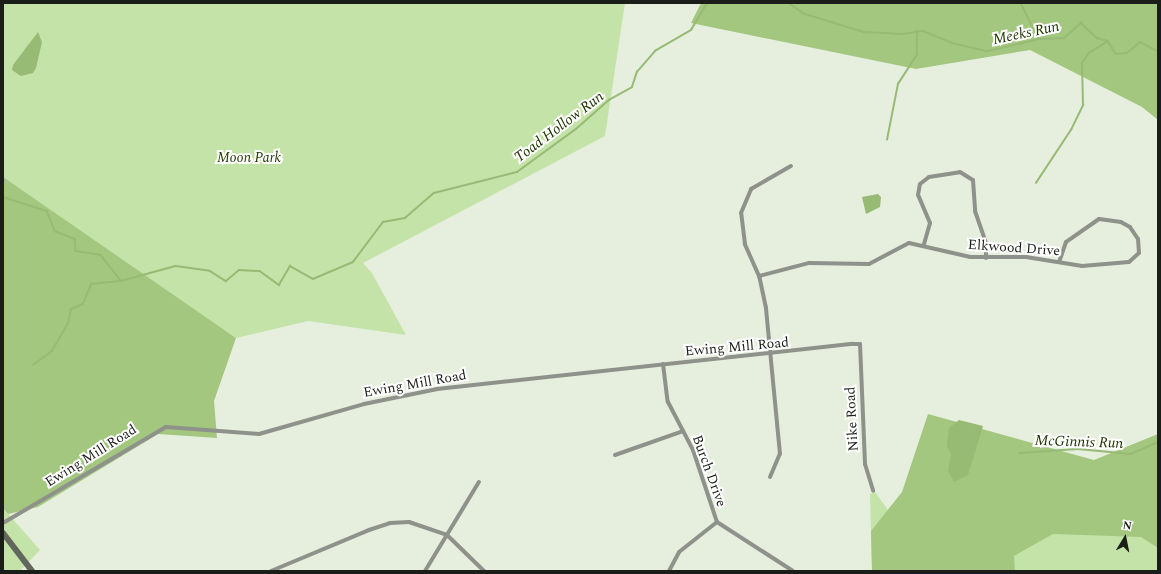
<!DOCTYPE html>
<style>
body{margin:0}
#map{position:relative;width:1161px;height:574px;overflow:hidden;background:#e6efde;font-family:Spectral,serif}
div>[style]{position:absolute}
.green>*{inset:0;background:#c4e3a8}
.forest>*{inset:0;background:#a3c77f}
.water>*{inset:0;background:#97ba74}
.stream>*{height:1.5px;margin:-0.75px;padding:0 0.75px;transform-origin:0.75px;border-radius:0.75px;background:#97ba74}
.street>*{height:4px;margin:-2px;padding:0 2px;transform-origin:2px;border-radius:2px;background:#8e928b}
.secondary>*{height:6px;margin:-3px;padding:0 3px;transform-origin:3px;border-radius:3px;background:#62675d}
span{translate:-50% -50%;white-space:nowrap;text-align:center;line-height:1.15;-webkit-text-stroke:4px #fff;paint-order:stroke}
.park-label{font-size:14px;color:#223803;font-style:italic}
.street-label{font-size:14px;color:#1b1e18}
.water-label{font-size:15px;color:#203601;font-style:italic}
.frame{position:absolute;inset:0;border:4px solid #1b1e18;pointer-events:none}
.north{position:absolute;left:1105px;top:518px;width:40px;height:40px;-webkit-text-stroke:3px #fff;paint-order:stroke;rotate:10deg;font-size:11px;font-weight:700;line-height:16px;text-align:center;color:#1b1e18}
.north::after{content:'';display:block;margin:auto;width:14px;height:18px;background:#1b1e18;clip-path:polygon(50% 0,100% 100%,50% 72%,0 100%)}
</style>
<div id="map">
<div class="green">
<div style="clip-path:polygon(3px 3px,625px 3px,605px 136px,363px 263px,372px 273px,406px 335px,308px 321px,236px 338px,3px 178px)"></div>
<div style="clip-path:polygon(1158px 457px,1158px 571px,872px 571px,870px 494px,875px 492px,891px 514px)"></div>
<div style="clip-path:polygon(3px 508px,40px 550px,20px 571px,3px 571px)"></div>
</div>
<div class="forest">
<div style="clip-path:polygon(701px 3px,1158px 3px,1158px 120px,1142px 107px,1030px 50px,916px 69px,691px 23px)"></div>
<div style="clip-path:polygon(3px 177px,236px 338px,214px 401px,217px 438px,158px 434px,38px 507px,8px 514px,3px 508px)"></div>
<div style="clip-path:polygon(928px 414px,1094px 460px,1158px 434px,1158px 548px,1141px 537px,1053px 534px,1014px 556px,1015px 571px,872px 571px,871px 531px,902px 492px)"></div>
</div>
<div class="water">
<div style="clip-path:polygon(38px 32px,42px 42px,36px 68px,33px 73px,21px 76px,12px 70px,13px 65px)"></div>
<div style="clip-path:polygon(878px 194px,881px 197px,880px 207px,866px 214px,862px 197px)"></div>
<div style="clip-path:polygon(959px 420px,983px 426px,968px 475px,954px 482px,948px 471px,951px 454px,947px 446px,949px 428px)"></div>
</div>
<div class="stream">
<div style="left:789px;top:3px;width:19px;rotate:35deg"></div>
<div style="left:805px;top:14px;width:62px;rotate:17deg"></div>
<div style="left:864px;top:32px;width:39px;rotate:3deg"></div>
<div style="left:903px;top:34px;width:20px;rotate:-9deg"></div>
<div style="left:923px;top:31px;width:31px;rotate:22deg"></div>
<div style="left:952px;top:43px;width:37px;rotate:13deg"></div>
<div style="left:988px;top:51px;width:52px;rotate:-13.2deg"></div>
<div style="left:1039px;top:39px;width:25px;rotate:-2deg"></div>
<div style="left:1064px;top:38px;width:23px;rotate:-41deg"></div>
<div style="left:1081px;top:23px;width:22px;rotate:43deg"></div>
<div style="left:1097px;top:38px;width:11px;rotate:15deg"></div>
<div style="left:1108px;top:41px;width:15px;rotate:58deg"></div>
<div style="left:1116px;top:54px;width:11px;rotate:-5deg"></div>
<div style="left:1127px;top:53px;width:17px;rotate:-40deg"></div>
<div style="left:1140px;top:42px;width:20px;rotate:27deg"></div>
<div style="left:1021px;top:3px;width:40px;rotate:63.4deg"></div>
<div style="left:887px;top:140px;width:57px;rotate:-78.9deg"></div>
<div style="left:898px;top:84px;width:35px;rotate:-57deg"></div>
<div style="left:917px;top:55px;width:24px;rotate:-90deg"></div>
<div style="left:1036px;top:183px;width:64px;rotate:-56.6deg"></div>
<div style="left:1071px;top:130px;width:28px;rotate:-64deg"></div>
<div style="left:1083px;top:105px;width:42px;rotate:-91.4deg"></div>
<div style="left:1082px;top:63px;width:12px;rotate:-55deg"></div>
<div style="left:1089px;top:53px;width:22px;rotate:-32deg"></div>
<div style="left:3px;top:197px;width:46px;rotate:17.7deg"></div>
<div style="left:47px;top:211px;width:22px;rotate:68deg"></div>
<div style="left:55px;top:231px;width:22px;rotate:22deg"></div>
<div style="left:75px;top:239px;width:12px;rotate:85deg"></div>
<div style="left:76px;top:251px;width:25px;rotate:9deg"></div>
<div style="left:101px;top:255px;width:33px;rotate:52deg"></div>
<div style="left:121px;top:281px;width:57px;rotate:-15.3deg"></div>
<div style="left:176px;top:266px;width:34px;rotate:8deg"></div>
<div style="left:210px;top:271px;width:19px;rotate:32deg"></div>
<div style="left:226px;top:281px;width:17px;rotate:-40deg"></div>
<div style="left:239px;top:270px;width:21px;rotate:3deg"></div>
<div style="left:260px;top:271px;width:24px;rotate:36deg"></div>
<div style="left:279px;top:285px;width:22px;rotate:-60deg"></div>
<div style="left:290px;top:266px;width:26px;rotate:29deg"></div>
<div style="left:313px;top:279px;width:43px;rotate:-23deg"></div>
<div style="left:353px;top:262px;width:50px;rotate:-53.1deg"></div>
<div style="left:383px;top:222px;width:22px;rotate:-10deg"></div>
<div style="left:405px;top:218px;width:38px;rotate:-41deg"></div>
<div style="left:434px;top:193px;width:86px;rotate:-14.2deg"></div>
<div style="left:517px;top:172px;width:73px;rotate:-36.1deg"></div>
<div style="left:576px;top:129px;width:44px;rotate:-41.3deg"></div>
<div style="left:609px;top:100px;width:26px;rotate:-29deg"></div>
<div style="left:632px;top:87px;width:16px;rotate:-72deg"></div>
<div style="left:637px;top:72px;width:28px;rotate:-49deg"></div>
<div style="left:655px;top:51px;width:42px;rotate:-30.3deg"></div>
<div style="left:691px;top:30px;width:31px;rotate:-59deg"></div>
<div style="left:33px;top:365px;width:24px;rotate:-36deg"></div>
<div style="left:52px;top:351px;width:32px;rotate:-60deg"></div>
<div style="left:68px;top:323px;width:14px;rotate:-78deg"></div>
<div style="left:71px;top:309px;width:13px;rotate:-23deg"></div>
<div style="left:83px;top:304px;width:22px;rotate:-68deg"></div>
<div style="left:91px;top:284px;width:29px;rotate:-6deg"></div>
<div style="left:1019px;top:453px;width:59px;rotate:-3.9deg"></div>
<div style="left:1078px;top:449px;width:53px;rotate:5.4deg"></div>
<div style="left:1131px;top:454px;width:30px;rotate:-24deg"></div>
</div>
<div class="street">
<div style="left:924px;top:244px;width:22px;rotate:-74deg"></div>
<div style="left:930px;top:223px;width:30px;rotate:-113deg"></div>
<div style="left:918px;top:195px;width:11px;rotate:-80deg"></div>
<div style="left:920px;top:184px;width:11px;rotate:-38deg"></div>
<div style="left:929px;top:177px;width:31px;rotate:-9deg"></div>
<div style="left:960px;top:172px;width:15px;rotate:32deg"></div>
<div style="left:973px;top:180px;width:31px;rotate:86deg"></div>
<div style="left:975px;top:211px;width:34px;rotate:71deg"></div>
<div style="left:986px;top:243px;width:15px;rotate:90deg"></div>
<div style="left:759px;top:276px;width:52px;rotate:-14.6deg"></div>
<div style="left:809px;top:263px;width:60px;rotate:1deg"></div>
<div style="left:869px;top:264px;width:45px;rotate:-27.7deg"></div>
<div style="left:909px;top:243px;width:63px;rotate:12.9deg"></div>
<div style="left:970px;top:257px;width:56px"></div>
<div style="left:1026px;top:257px;width:57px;rotate:9.1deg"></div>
<div style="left:1082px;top:266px;width:47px;rotate:-4.9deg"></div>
<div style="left:1129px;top:262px;width:13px;rotate:-42deg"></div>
<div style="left:1139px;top:253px;width:14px;rotate:-94deg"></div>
<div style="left:1138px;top:239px;width:14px;rotate:-124deg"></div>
<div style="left:1130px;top:227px;width:10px;rotate:-151deg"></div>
<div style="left:1121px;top:222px;width:22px;rotate:-172deg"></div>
<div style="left:1099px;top:219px;width:40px;rotate:145.1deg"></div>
<div style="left:1066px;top:242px;width:21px;rotate:109deg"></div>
<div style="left:663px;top:364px;width:38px;rotate:83deg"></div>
<div style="left:668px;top:402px;width:54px;rotate:62.5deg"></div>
<div style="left:693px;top:450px;width:76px;rotate:71.6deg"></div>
<div style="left:717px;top:522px;width:90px;rotate:32.8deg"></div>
<div style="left:615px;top:455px;width:72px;rotate:-19.4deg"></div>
<div style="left:770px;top:477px;width:25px;rotate:-67deg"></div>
<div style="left:780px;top:454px;width:147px;rotate:-95.5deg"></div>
<div style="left:766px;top:308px;width:33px;rotate:-102deg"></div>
<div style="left:759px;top:276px;width:35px;rotate:-114deg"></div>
<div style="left:745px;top:244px;width:31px;rotate:-97deg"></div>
<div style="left:741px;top:213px;width:26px;rotate:-67deg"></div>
<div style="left:751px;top:189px;width:46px;rotate:-29.9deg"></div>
<div style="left:3px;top:523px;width:189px;rotate:-30.5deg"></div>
<div style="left:166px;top:427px;width:93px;rotate:4.3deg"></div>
<div style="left:259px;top:434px;width:109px;rotate:-15.9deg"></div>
<div style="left:364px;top:404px;width:75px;rotate:-11.6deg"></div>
<div style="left:437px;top:389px;width:418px;rotate:-6.2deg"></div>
<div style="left:853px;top:344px;width:7px"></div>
<div style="left:860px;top:344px;width:120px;rotate:87.6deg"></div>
<div style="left:865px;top:464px;width:28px;rotate:73deg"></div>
<div style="left:271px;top:571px;width:106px;rotate:-22.7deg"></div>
<div style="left:369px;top:530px;width:22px;rotate:-18deg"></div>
<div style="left:390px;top:523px;width:19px;rotate:-3deg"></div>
<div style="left:409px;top:522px;width:40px;rotate:18.9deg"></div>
<div style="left:447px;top:535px;width:52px;rotate:44.2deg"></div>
<div style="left:425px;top:571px;width:104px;rotate:-58.8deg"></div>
<div style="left:669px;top:571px;width:21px;rotate:-62deg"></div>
<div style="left:679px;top:552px;width:48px;rotate:-38.3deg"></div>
</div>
<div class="secondary">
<div style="left:3px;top:533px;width:48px;rotate:52.7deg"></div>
</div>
<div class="park-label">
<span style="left:249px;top:158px">Moon Park</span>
</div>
<div class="street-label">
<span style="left:1014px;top:248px;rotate:4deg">Elkwood Drive</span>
<span style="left:737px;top:347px;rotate:-5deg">Ewing Mill Road</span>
<span style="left:415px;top:384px;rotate:-10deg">Ewing Mill Road</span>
<span style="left:852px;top:419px;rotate:-93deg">Nike Road</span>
<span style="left:91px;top:456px;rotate:-32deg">Ewing Mill Road</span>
<span style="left:709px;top:471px;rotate:70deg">Burch Drive</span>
</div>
<div class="water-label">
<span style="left:1026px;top:33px;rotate:-12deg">Meeks Run</span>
<span style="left:559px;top:127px;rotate:-37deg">Toad Hollow Run</span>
<span style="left:1079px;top:442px;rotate:2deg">McGinnis Run</span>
</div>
<div class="frame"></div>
<div class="north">N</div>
</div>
